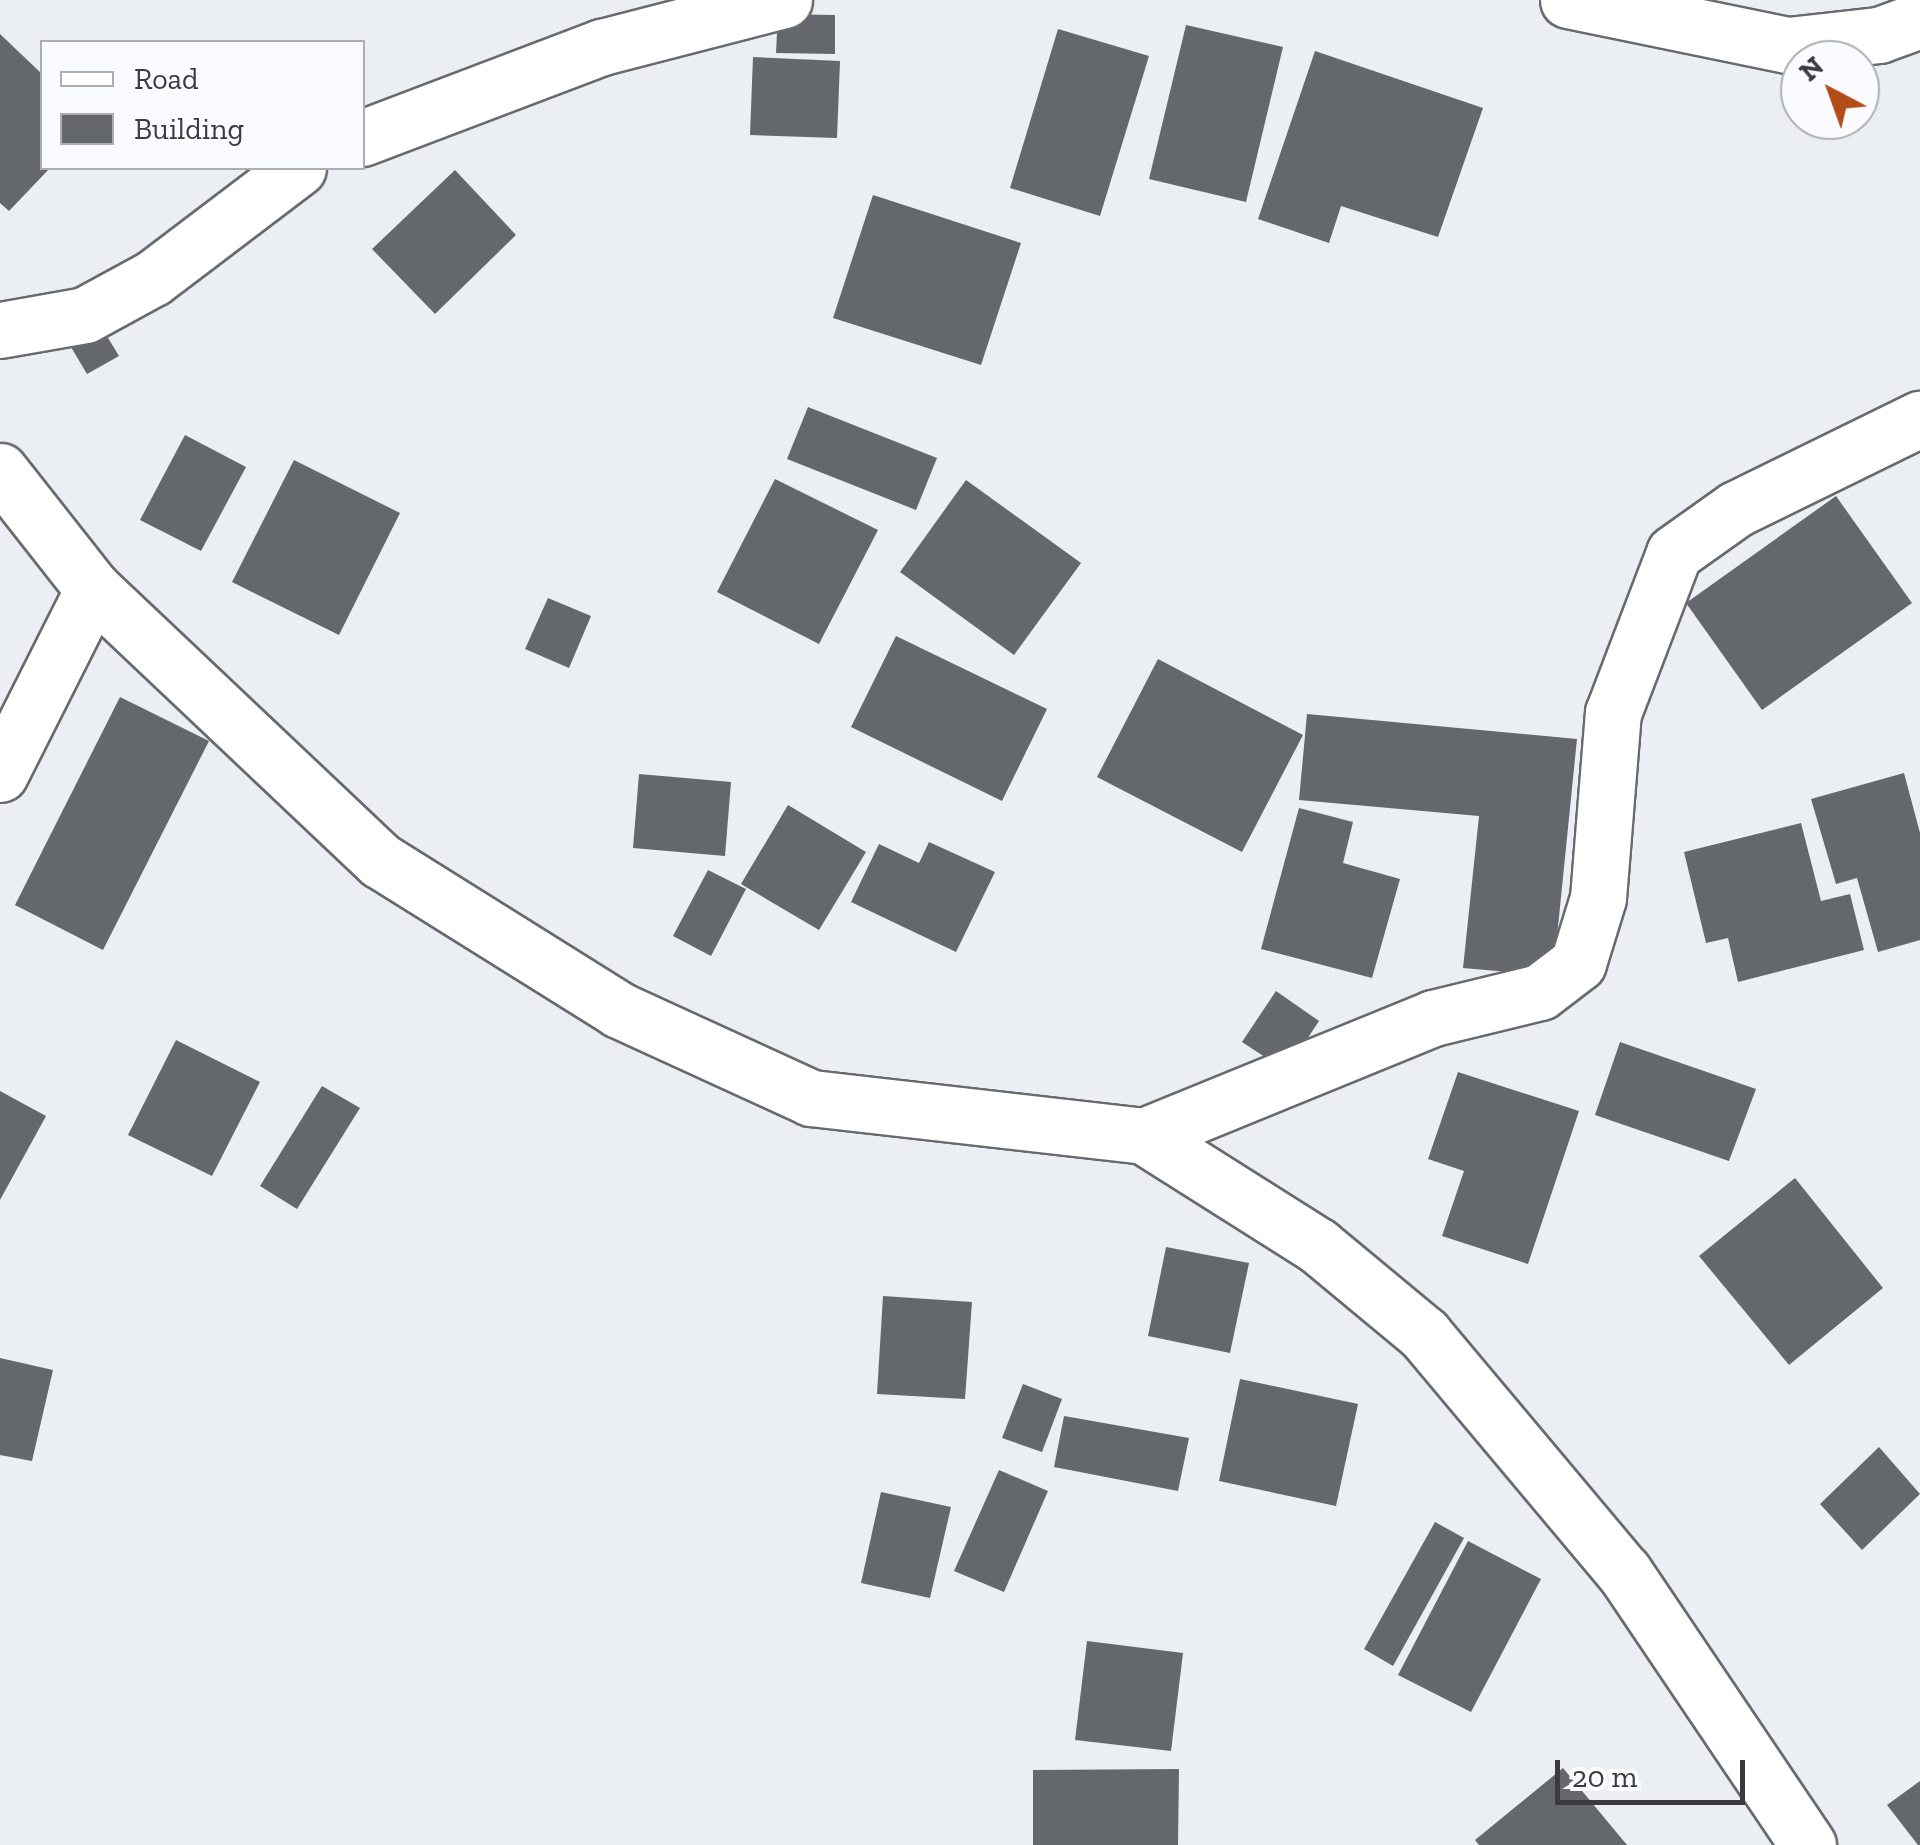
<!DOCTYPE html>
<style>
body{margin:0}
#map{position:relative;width:1920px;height:1845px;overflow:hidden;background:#ebeef2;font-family:"Zilla Slab",serif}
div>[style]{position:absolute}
.building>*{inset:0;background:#64676b}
.roads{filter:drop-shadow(2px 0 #686a6e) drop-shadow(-2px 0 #686a6e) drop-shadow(0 2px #686a6e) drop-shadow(0 -2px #686a6e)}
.street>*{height:55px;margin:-27.5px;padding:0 27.5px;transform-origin:27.5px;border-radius:27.5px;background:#fff}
span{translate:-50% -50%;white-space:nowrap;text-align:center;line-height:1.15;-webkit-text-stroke:10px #f9fbff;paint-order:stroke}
.legend{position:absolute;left:40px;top:40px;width:325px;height:130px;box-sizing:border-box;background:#f9fbff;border:2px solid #adaeb1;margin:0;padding:12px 18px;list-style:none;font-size:30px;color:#3a3b3d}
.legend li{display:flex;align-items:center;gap:20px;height:50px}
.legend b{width:50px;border:2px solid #adaeb1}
.north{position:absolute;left:1780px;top:40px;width:100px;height:100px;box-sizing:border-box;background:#f9fbff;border:2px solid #adaeb1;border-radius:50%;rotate:319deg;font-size:28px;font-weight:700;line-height:40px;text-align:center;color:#3a3b3d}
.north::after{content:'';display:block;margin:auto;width:35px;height:45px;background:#b04d18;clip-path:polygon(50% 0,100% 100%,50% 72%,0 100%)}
.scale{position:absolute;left:1555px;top:1760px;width:190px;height:45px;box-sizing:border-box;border:5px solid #3a3b3d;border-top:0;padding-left:12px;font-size:30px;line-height:35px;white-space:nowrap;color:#3a3b3d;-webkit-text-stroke:8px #f9fbff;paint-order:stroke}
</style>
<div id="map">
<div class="building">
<div style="clip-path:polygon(778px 14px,835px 15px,835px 54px,776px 53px)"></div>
<div style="clip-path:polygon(1186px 25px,1283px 47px,1246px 202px,1149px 179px)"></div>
<div style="clip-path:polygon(1058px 29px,1149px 56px,1100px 216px,1010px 188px)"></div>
<div style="clip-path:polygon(0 34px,42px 74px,42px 168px,50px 168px,9px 211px,0 203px)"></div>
<div style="clip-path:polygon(1315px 51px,1483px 108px,1438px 237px,1341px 206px,1329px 243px,1258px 219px)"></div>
<div style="clip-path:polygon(753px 57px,840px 61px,837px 138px,750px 135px)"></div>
<div style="clip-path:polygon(455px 170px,516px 235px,435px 314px,372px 249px)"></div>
<div style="clip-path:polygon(873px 195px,1021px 243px,981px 365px,833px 318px)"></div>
<div style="clip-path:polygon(96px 318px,119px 356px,87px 374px,65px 337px)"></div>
<div style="clip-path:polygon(808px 407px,937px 458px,916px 510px,787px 459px)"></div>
<div style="clip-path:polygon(185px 435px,246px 467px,201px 551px,140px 520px)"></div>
<div style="clip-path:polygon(294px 460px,400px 513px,339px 635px,232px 582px)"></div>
<div style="clip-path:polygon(775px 479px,878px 530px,819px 644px,717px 592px)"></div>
<div style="clip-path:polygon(966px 480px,1081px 563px,1014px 655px,900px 572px)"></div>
<div style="clip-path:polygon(1836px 496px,1912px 603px,1762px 710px,1686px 603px)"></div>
<div style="clip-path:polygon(548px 598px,591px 616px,569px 668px,525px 649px)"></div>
<div style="clip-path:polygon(896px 636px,1047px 709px,1002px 801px,851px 727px)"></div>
<div style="clip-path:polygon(1158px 659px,1303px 735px,1242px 852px,1097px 777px)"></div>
<div style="clip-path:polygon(120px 697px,209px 741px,103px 950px,15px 905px)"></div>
<div style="clip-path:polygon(1307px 714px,1577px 739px,1553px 976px,1463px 968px,1479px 816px,1299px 800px)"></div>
<div style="clip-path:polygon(1904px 773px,1920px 833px,1920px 940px,1878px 952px,1857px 878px,1836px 884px,1811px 799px)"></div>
<div style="clip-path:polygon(639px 774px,731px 782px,725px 856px,633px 848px)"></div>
<div style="clip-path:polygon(788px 805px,866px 852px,819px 930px,741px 884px)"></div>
<div style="clip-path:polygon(1299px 808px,1353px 822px,1343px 863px,1400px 879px,1372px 978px,1261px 949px)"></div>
<div style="clip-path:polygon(1801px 823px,1821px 901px,1850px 894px,1864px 950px,1738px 982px,1728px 938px,1706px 943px,1684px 852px)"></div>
<div style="clip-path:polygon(929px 842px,995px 872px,956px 952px,851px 902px,879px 844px,919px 863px)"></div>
<div style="clip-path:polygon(708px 870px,746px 889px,711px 956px,673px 936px)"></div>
<div style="clip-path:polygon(1276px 991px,1319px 1021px,1286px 1071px,1242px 1042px)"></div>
<div style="clip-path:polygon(176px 1040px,260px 1082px,212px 1176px,128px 1135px)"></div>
<div style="clip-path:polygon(1620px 1042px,1756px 1089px,1729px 1161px,1595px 1115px)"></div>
<div style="clip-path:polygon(1458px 1072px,1579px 1111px,1528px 1264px,1442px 1236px,1464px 1171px,1428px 1159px)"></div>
<div style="clip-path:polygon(322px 1086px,360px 1108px,297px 1209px,260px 1186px)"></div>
<div style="clip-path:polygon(0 1091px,46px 1116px,0 1200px)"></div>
<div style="clip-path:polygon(1795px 1178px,1883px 1288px,1789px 1365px,1699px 1256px)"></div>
<div style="clip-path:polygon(1166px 1247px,1249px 1263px,1230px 1353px,1148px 1336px)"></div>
<div style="clip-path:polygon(883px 1296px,972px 1302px,965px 1399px,877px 1394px)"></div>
<div style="clip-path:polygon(0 1358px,53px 1370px,32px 1461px,0 1455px)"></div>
<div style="clip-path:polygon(1240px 1379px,1358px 1404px,1336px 1506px,1219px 1481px)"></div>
<div style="clip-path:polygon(1023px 1384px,1062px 1399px,1042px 1452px,1002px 1438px)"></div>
<div style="clip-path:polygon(1064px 1416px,1189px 1438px,1178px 1491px,1054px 1467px)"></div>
<div style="clip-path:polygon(1879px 1447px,1920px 1494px,1862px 1550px,1820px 1504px)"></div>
<div style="clip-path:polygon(999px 1470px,1048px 1491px,1004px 1592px,954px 1571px)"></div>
<div style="clip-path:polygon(881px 1492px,951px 1507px,930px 1598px,861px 1583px)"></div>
<div style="clip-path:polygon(1435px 1522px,1464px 1538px,1393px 1666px,1364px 1649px)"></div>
<div style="clip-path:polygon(1468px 1541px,1541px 1579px,1471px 1712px,1398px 1675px)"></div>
<div style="clip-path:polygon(1087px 1641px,1183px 1653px,1171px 1751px,1075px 1740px)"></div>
<div style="clip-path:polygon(1563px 1768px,1627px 1845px,1479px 1845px,1475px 1840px)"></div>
<div style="clip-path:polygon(1179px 1769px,1178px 1845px,1033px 1845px,1033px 1770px)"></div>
<div style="clip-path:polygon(1920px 1781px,1920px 1845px,1918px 1845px,1887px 1805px)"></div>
</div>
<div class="roads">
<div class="street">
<div style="left:1568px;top:0;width:225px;rotate:11.6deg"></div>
<div style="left:1788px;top:45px;width:92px;rotate:-6.3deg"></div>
<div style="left:1879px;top:35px;width:44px;rotate:-20.1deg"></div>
<div style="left:362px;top:138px;width:257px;rotate:-20.8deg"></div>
<div style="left:602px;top:47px;width:188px;rotate:-14.5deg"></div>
<div style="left:0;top:330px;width:86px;rotate:-10deg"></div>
<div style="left:85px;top:315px;width:77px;rotate:-28.6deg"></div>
<div style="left:153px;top:278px;width:182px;rotate:-37.2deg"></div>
<div style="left:0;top:471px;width:150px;rotate:51.8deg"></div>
<div style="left:93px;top:589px;width:396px;rotate:43.4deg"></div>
<div style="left:381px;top:861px;width:281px;rotate:32deg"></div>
<div style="left:619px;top:1010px;width:211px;rotate:24.6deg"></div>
<div style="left:811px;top:1098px;width:335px;rotate:6.5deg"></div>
<div style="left:1144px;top:1136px;width:206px;rotate:32.3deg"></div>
<div style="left:1318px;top:1246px;width:138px;rotate:39.7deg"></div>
<div style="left:1424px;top:1334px;width:311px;rotate:50deg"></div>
<div style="left:1624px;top:1572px;width:329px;rotate:56deg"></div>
<div style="left:0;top:774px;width:207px;rotate:-63.3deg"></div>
<div style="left:1144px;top:1136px;width:312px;rotate:-22.2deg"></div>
<div style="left:1433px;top:1018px;width:110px;rotate:-13.7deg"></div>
<div style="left:1540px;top:992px;width:48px;rotate:-37.3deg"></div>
<div style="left:1578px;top:963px;width:68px;rotate:-72.9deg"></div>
<div style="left:1598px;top:898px;width:186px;rotate:-85.4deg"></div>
<div style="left:1613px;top:713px;width:171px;rotate:-69.1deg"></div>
<div style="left:1674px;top:553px;width:76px;rotate:-35.4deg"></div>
<div style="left:1736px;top:509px;width:205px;rotate:-26.1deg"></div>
</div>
</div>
<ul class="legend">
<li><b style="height:12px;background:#fff"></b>Road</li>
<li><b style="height:28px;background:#64676b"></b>Building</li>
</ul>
<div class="north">N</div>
<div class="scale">20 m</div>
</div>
